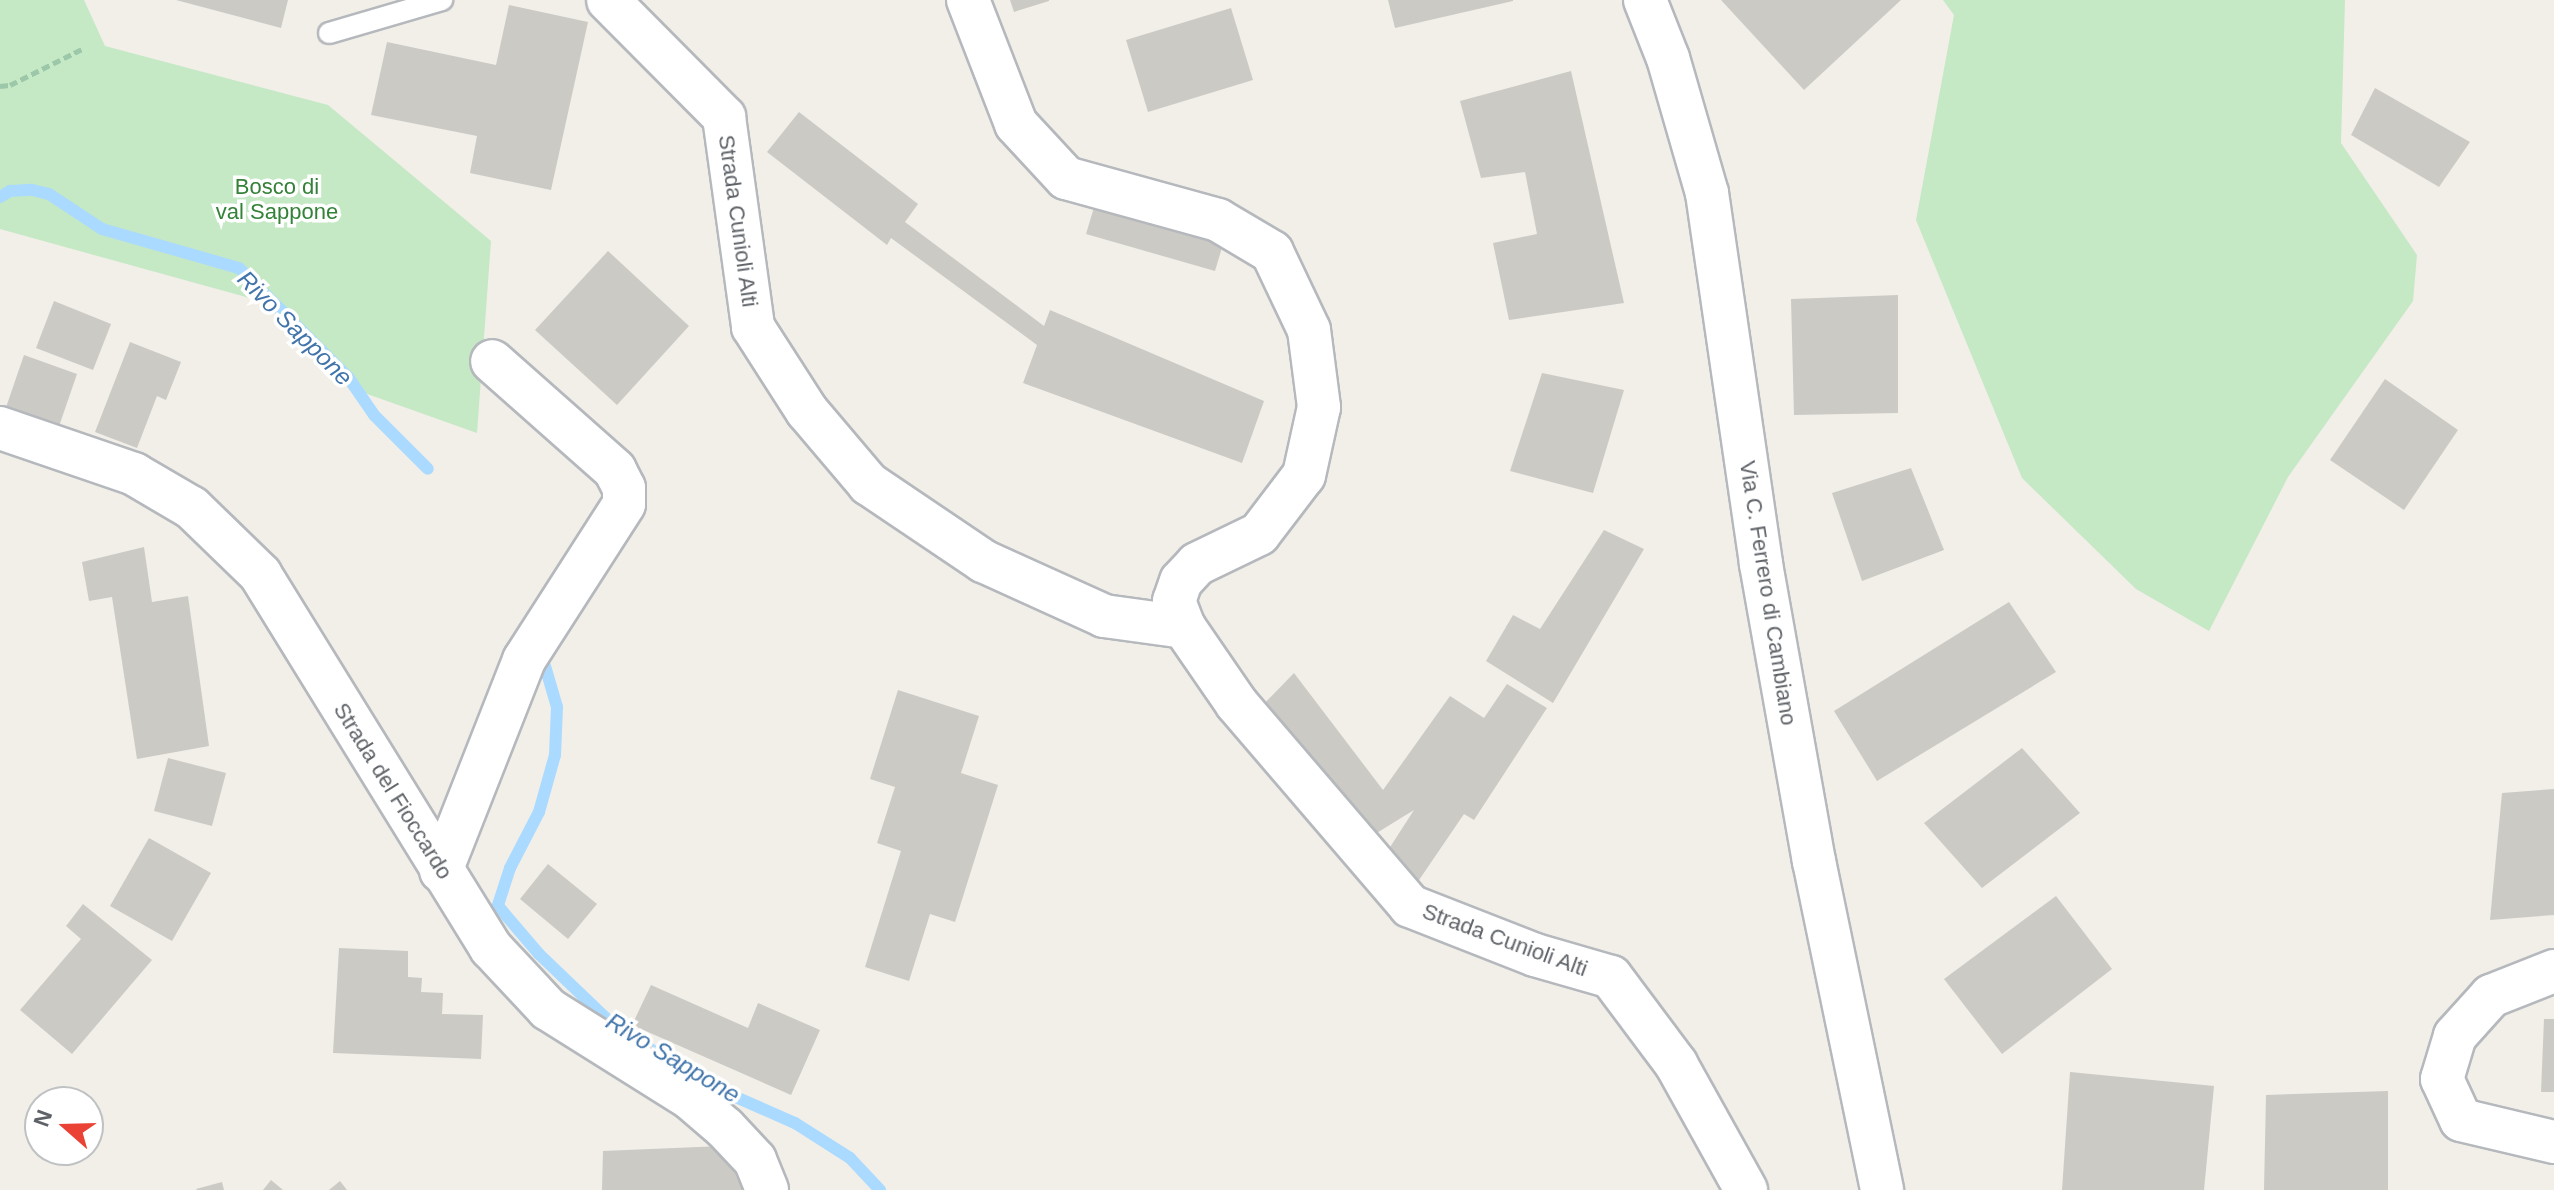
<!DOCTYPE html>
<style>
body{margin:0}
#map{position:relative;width:2554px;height:1190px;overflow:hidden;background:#f1efe8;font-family:Arial,sans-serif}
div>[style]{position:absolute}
.green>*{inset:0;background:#c5e8c5}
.stream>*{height:12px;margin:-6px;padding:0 6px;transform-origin:6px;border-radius:6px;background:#aadaff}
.building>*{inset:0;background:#cccac5}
.path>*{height:5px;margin-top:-2.5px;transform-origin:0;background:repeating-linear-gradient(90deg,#9cc7a9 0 8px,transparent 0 12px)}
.roads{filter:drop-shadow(2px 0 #b5b8bc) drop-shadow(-2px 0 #b5b8bc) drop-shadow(0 2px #b5b8bc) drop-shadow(0 -2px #b5b8bc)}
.service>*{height:20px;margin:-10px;padding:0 10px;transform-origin:10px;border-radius:10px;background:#fff}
.minor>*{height:42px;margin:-21px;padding:0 21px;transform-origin:21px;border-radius:21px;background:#fff}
span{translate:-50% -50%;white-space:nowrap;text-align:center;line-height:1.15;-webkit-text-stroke:7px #fff;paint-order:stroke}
.park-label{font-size:22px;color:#348238}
.street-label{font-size:22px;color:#5f6368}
.water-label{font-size:24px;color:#4174aa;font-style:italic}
.north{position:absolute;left:24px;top:1086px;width:80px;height:80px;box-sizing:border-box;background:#fff;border:2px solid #bfc1c3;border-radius:50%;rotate:290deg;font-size:22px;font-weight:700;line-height:32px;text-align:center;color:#5f6368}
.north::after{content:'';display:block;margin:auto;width:28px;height:36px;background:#ea4335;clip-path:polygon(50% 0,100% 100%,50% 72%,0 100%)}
</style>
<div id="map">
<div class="green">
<div style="clip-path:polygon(0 0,84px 0,105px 46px,328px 105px,491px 241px,477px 433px,342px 385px,264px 302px,0 229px)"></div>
<div style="clip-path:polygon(1943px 0,2345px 0,2341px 143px,2417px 255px,2413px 301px,2288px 477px,2209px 631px,2136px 589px,2022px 478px,1916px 220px,1954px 15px)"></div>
</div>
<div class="stream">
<div style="left:0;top:197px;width:12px;rotate:-31deg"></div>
<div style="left:10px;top:191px;width:22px;rotate:-3deg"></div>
<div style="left:32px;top:190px;width:17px;rotate:13deg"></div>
<div style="left:49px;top:194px;width:64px;rotate:33.4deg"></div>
<div style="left:102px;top:229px;width:142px;rotate:15.9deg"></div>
<div style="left:239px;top:268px;width:154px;rotate:45deg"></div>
<div style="left:348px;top:377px;width:46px;rotate:55.6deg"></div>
<div style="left:374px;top:415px;width:76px;rotate:45deg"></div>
<div style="left:545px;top:666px;width:43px;rotate:73.7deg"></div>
<div style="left:557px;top:707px;width:48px;rotate:92.4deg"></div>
<div style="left:555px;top:755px;width:59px;rotate:105.7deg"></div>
<div style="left:539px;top:812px;width:63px;rotate:117.4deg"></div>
<div style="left:510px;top:868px;width:40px;rotate:108deg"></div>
<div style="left:498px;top:906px;width:63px;rotate:49.5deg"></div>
<div style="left:539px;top:954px;width:104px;rotate:43.8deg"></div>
<div style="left:650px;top:1049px;width:101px;rotate:29.1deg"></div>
<div style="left:738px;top:1098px;width:62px;rotate:23.7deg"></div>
<div style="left:795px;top:1123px;width:65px;rotate:32.5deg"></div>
<div style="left:850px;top:1158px;width:44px;rotate:46.8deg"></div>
</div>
<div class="building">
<div style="clip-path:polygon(176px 0,288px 0,281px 28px)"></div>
<div style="clip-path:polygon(1010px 0,1049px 0,1049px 1px,1014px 12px)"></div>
<div style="clip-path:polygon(1388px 0,1513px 0,1513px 1px,1395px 28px)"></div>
<div style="clip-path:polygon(1721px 0,1901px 0,1804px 90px)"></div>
<div style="clip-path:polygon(509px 5px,588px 22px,551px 190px,470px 173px,477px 136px,371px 115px,387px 42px,496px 65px)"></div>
<div style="clip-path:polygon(1231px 8px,1253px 80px,1148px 112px,1126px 40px)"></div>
<div style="clip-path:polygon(1571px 71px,1624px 303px,1509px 320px,1493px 243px,1537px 234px,1525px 172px,1481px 178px,1460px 101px)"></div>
<div style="clip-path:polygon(2375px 88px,2470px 142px,2439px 187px,2351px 135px)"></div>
<div style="clip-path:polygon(799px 112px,918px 204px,905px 222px,1044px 326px,1050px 310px,1264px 401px,1242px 463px,1023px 383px,1037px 345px,891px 238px,887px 245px,767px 152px)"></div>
<div style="clip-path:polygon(1098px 194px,1227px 231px,1215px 271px,1086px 234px)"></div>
<div style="clip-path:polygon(608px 251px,689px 326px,617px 405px,535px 330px)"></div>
<div style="clip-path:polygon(1898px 295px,1898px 413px,1794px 415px,1791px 299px)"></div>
<div style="clip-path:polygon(54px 301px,111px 324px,93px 370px,36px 348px)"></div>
<div style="clip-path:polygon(130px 342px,181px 362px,166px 400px,157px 396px,137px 448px,95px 432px)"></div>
<div style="clip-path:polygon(24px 355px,77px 374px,56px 435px,3px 416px)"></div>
<div style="clip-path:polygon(1542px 373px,1624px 390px,1593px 493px,1510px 471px)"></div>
<div style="clip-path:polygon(2385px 379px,2458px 430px,2404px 510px,2330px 460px)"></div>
<div style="clip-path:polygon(1911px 468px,1944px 550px,1862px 581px,1832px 493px)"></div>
<div style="clip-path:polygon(1604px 530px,1644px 549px,1553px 703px,1486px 661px,1513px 615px,1540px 629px)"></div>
<div style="clip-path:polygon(144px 547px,152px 602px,188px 596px,209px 746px,137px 759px,112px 597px,89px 601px,82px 562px)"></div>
<div style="clip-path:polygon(2009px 602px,2056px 672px,1877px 781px,1834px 711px)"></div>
<div style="clip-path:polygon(1294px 673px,1383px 790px,1450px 696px,1484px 718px,1507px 684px,1547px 708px,1474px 820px,1464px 814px,1417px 883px,1383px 858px,1414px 810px,1367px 839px,1258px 710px)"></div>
<div style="clip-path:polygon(898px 690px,979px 716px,961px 773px,998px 785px,955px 922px,930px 914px,909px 981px,865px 967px,901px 851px,877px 843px,895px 787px,870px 779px)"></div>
<div style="clip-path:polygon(2022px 748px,2080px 813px,1982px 888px,1924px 823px)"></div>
<div style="clip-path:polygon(168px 758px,226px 773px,212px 826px,154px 811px)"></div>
<div style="clip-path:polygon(2554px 789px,2554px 915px,2490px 920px,2502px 793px)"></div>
<div style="clip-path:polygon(149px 838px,211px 873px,172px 941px,110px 906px)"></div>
<div style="clip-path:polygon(548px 864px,597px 904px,568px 939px,520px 899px)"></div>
<div style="clip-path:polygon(2056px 896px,2112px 969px,2002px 1054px,1944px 979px)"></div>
<div style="clip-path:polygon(83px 904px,152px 960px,72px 1054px,20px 1010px,81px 939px,66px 926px)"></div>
<div style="clip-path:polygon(339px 948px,408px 951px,408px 977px,422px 978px,421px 992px,443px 993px,442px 1014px,483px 1015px,481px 1059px,333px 1053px)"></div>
<div style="clip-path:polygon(651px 985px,748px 1028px,758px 1003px,820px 1030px,791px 1095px,632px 1025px)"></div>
<div style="clip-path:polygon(2544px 1019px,2554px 1019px,2554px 1092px,2541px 1092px)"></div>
<div style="clip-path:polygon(2070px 1072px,2214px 1086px,2204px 1190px,2062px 1190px)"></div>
<div style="clip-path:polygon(2388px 1091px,2388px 1190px,2264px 1190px,2266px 1095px)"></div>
<div style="clip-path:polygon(722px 1146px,743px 1190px,602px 1190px,603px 1151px)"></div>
<div style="clip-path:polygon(271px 1180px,283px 1190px,263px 1190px)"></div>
<div style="clip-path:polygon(340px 1181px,347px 1190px,329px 1190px)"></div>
<div style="clip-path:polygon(222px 1182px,224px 1190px,197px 1190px,196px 1189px)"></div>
</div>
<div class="path">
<div style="left:0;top:86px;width:10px;rotate:-6deg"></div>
<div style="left:10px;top:85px;width:80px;rotate:-26.6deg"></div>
</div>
<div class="roads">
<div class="service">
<div style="left:329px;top:33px;width:118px;rotate:-16.3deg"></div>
</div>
<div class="minor">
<div style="left:608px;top:0;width:165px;rotate:45.2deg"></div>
<div style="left:724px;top:117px;width:212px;rotate:82.1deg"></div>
<div style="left:753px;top:327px;width:100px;rotate:57.3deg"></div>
<div style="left:807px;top:411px;width:96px;rotate:49.7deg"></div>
<div style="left:869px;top:484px;width:138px;rotate:34deg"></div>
<div style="left:983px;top:561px;width:133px;rotate:24.4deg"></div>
<div style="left:1104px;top:616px;width:81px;rotate:7.8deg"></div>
<div style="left:968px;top:0;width:133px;rotate:68.8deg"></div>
<div style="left:1016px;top:124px;width:74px;rotate:47.2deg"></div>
<div style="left:1066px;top:178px;width:158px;rotate:15.4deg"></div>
<div style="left:1218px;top:220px;width:63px;rotate:30.7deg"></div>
<div style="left:1272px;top:252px;width:86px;rotate:64.6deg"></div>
<div style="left:1309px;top:330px;width:78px;rotate:82.6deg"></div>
<div style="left:1319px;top:407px;width:70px;rotate:102.4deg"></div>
<div style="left:1304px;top:475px;width:74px;rotate:127.3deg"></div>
<div style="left:1259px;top:534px;width:69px;rotate:154.2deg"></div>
<div style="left:1197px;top:564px;width:23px;rotate:133deg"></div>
<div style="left:1181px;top:581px;width:21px;rotate:109deg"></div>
<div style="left:1174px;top:601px;width:28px;rotate:69deg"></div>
<div style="left:1184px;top:627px;width:93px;rotate:55.5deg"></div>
<div style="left:1237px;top:704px;width:266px;rotate:49.4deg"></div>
<div style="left:1410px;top:906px;width:134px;rotate:21.4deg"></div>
<div style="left:1535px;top:955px;width:79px;rotate:16.1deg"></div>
<div style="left:1611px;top:977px;width:109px;rotate:53.2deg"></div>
<div style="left:1676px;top:1064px;width:144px;rotate:60.9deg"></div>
<div style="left:1645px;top:0;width:62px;rotate:68.4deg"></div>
<div style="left:1668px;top:58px;width:141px;rotate:73.9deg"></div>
<div style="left:1707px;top:193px;width:375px;rotate:81.7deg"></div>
<div style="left:1761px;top:564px;width:302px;rotate:79.9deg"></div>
<div style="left:1814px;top:861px;width:336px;rotate:78.3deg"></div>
<div style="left:0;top:428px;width:142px;rotate:18.9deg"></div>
<div style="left:134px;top:474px;width:67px;rotate:30.4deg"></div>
<div style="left:192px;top:508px;width:95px;rotate:44.1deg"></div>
<div style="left:260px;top:574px;width:440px;rotate:58.3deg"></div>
<div style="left:491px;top:948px;width:83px;rotate:46.9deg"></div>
<div style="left:548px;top:1009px;width:168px;rotate:32.1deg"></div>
<div style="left:690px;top:1098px;width:46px;rotate:40.6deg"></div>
<div style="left:725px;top:1128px;width:44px;rotate:46.8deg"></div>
<div style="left:755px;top:1160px;width:32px;rotate:68deg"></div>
<div style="left:441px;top:871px;width:227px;rotate:-68.5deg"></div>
<div style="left:524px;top:660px;width:185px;rotate:-57.3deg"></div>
<div style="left:624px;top:504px;width:16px;rotate:-90deg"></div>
<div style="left:624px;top:488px;width:20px;rotate:-117deg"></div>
<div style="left:615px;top:470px;width:164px;rotate:-138.5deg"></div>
<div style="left:2554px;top:971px;width:68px;rotate:158.4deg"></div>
<div style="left:2491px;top:996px;width:54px;rotate:132deg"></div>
<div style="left:2455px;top:1036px;width:45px;rotate:106.8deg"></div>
<div style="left:2442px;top:1079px;width:45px;rotate:65.1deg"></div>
<div style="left:2461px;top:1120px;width:96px;rotate:13.3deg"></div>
</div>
</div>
<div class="park-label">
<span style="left:277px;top:199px">Bosco di<br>val Sappone</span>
</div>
<div class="street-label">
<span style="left:738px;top:221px;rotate:82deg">Strada Cunioli Alti</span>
<span style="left:1768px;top:593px;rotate:81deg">Via C. Ferrero di Cambiano</span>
<span style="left:393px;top:791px;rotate:58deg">Strada del Fioccardo</span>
<span style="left:1505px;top:940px;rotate:20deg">Strada Cunioli Alti</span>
</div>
<div class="water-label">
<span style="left:295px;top:328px;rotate:45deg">Rivo Sappone</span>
<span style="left:673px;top:1058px;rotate:31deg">Rivo Sappone</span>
</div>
<div class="north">N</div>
</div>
